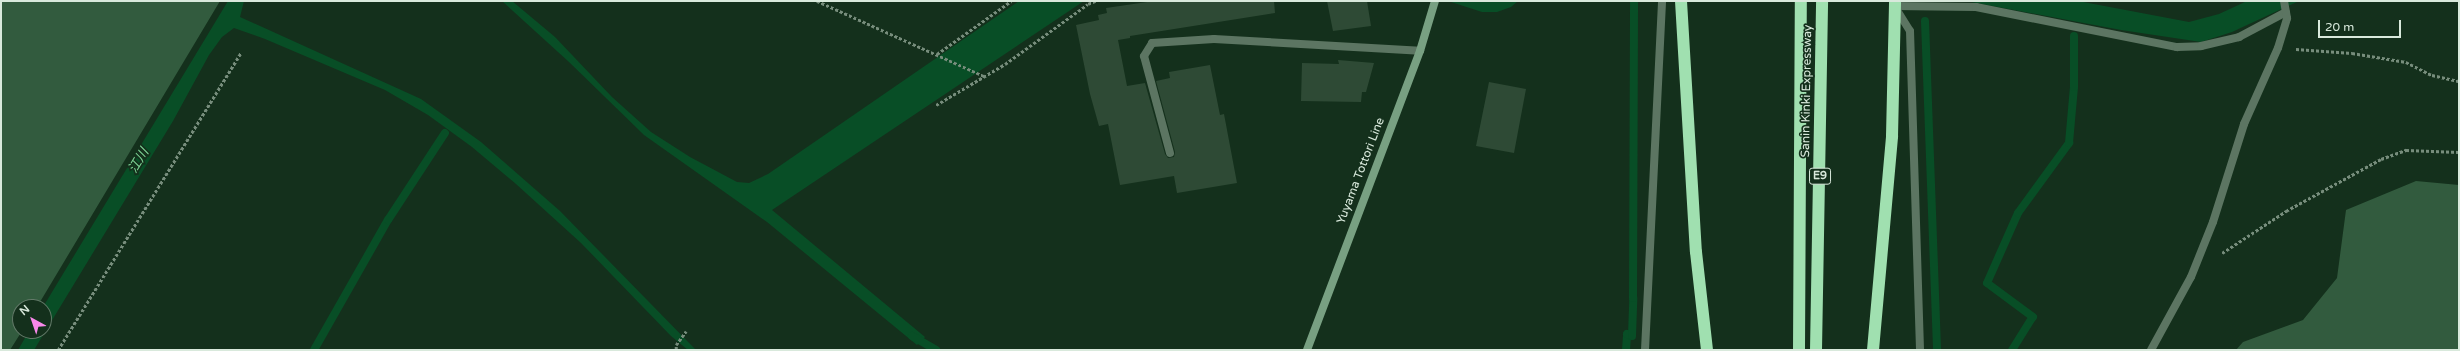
<!DOCTYPE html>
<meta charset="utf-8">
<style>
body{margin:0}
#map{position:relative;width:2460px;height:351px;overflow:hidden;background:#14301c;font-family:"Varela Round","Noto Sans JP",sans-serif}
div>[style]{position:absolute}
.green>*{inset:0;background:#325b3e}
.water>*{inset:0;background:#084e26}
.stream>*{height:8px;margin:-4px;padding:0 4px;transform-origin:4px;border-radius:4px;background:#084e26}
.building>*{inset:0;background:#2e4a35}
.path>*{height:2.5px;margin-top:-1.25px;transform-origin:0;background:repeating-linear-gradient(90deg,#778d7c 0 3px,transparent 0 5px)}
.street>*{height:8px;margin:-4px;padding:0 4px;transform-origin:4px;border-radius:4px;background:#5c7562}
.secondary>*{height:8px;margin:-4px;padding:0 4px;transform-origin:4px;border-radius:4px;background:#78a082}
.highway>*{height:12px;margin:-6px;padding:0 6px;transform-origin:6px;border-radius:6px;background:#a0e0b0}
span{translate:-50% -50%;white-space:nowrap;text-align:center;line-height:1.15;-webkit-text-stroke:3.5px #14301c;paint-order:stroke}
.shield-label span{padding:1px 3px;background:#14301c;border:1px solid;border-radius:3px;-webkit-text-stroke-width:0}
.shield-label{font-size:11px;color:#d9e9dc;font-weight:700}
.street-label{font-size:12px;color:#d9e9dc}
.water-label{font-size:13px;color:#80d899;font-style:italic}
.frame{position:absolute;inset:0;border:2px solid #d9e9dc;pointer-events:none}
.north{position:absolute;left:12px;top:299px;width:40px;height:40px;box-sizing:border-box;background:#14301c;border:1px solid #637a69;border-radius:50%;rotate:320deg;font-size:11px;font-weight:700;line-height:16px;text-align:center;color:#d9e9dc}
.north::after{content:'';display:block;margin:auto;width:14px;height:18px;background:#f888ea;clip-path:polygon(50% 0,100% 100%,50% 72%,0 100%)}
.scale{position:absolute;left:2318px;top:20px;width:83px;height:18px;box-sizing:border-box;border:2px solid #d9e9dc;border-top:0;padding-left:5px;font-size:12px;line-height:14px;white-space:nowrap;color:#d9e9dc;-webkit-text-stroke:3px #14301c;paint-order:stroke}
</style>
<div id="map">
<div class="green">
<div style="clip-path:polygon(1px 1px,220px 1px,37px 307px,20px 307px,22px 331px,10px 350px,1px 350px)"></div>
<div style="clip-path:polygon(2416px 181px,2459px 185px,2459px 350px,2236px 350px,2243px 342px,2303px 320px,2337px 278px,2346px 210px)"></div>
</div>
<div class="water">
<div style="clip-path:polygon(228px 1px,244px 1px,240px 17px,421px 99px,481px 142px,560px 211px,696px 350px,688px 350px,671px 336px,581px 243px,516px 184px,472px 147px,428px 115px,385px 90px,265px 39px,234px 28px,222px 37px,209px 55px,173px 121px,34px 350px,18px 350px,29px 331px,44px 331px,43px 307px)"></div>
<div style="clip-path:polygon(502px 1px,512px 1px,555px 37px,612px 97px,651px 132px,690px 157px,737px 182px,749px 183px,768px 174px,1019px 1px,1084px 1px,772px 210px,925px 337px,917px 345px,767px 222px,644px 135px,569px 62px)"></div>
<div style="clip-path:polygon(1448px 1px,1518px 1px,1511px 7px,1497px 12px,1482px 12px)"></div>
<div style="clip-path:polygon(1966px 1px,2078px 1px,2189px 22px,2219px 14px,2247px 1px,2299px 1px,2232px 32px,2201px 42px,2121px 30px)"></div>
</div>
<div class="stream">
<div style="left:1925px;top:21px;width:329px;rotate:87.9deg"></div>
<div style="left:912px;top:336px;width:28px;rotate:30deg"></div>
<div style="left:314px;top:350px;width:150px;rotate:-60.4deg"></div>
<div style="left:388px;top:220px;width:104px;rotate:-56.8deg"></div>
<div style="left:1626px;top:350px;width:16px;rotate:-86deg"></div>
<div style="left:1627px;top:334px;width:5px;rotate:22deg"></div>
<div style="left:1632px;top:336px;width:38px;rotate:-88deg"></div>
<div style="left:1633px;top:298px;width:297px;rotate:-89.8deg"></div>
<div style="left:2012px;top:350px;width:39px;rotate:-58deg"></div>
<div style="left:2033px;top:317px;width:57px;rotate:-143.5deg"></div>
<div style="left:1987px;top:283px;width:77px;rotate:-66.1deg"></div>
<div style="left:2018px;top:213px;width:87px;rotate:-53.9deg"></div>
<div style="left:2069px;top:143px;width:56px;rotate:-84.9deg"></div>
<div style="left:2074px;top:87px;width:51px;rotate:-90deg"></div>
</div>
<div class="building">
<div style="clip-path:polygon(1154px 1px,1274px 1px,1275px 13px,1130px 36px,1130px 38px,1118px 40px,1127px 86px,1145px 83px,1165px 154px,1168px 158px,1174px 157px,1175px 152px,1156px 81px,1170px 78px,1169px 72px,1210px 65px,1220px 115px,1224px 114px,1237px 183px,1177px 193px,1174px 176px,1120px 185px,1108px 124px,1099px 126px,1090px 94px,1076px 25px,1099px 20px,1098px 15px,1107px 13px,1106px 8px)"></div>
<div style="clip-path:polygon(1327px 1px,1367px 1px,1371px 26px,1333px 31px)"></div>
<div style="clip-path:polygon(1338px 60px,1374px 63px,1366px 92px,1362px 92px,1361px 102px,1301px 101px,1302px 63px,1339px 64px)"></div>
<div style="clip-path:polygon(1489px 82px,1526px 89px,1514px 153px,1476px 146px)"></div>
</div>
<div class="path">
<div style="left:817px;top:1px;width:183px;rotate:24.2deg"></div>
<div style="left:2296px;top:49px;width:56px;rotate:4.1deg"></div>
<div style="left:2352px;top:53px;width:55px;rotate:9.5deg"></div>
<div style="left:2406px;top:62px;width:29px;rotate:27deg"></div>
<div style="left:2432px;top:75px;width:28px;rotate:13deg"></div>
<div style="left:937px;top:54px;width:91px;rotate:-35.6deg"></div>
<div style="left:936px;top:105px;width:80px;rotate:-30.7deg"></div>
<div style="left:1005px;top:64px;width:102px;rotate:-35.9deg"></div>
<div style="left:1088px;top:4px;width:8px;rotate:-23deg"></div>
<div style="left:2222px;top:253px;width:77px;rotate:-33.3deg"></div>
<div style="left:2286px;top:211px;width:108px;rotate:-28.7deg"></div>
<div style="left:2381px;top:159px;width:27px;rotate:-20deg"></div>
<div style="left:2406px;top:150px;width:53px;rotate:2.2deg"></div>
<div style="left:58px;top:350px;width:349px;rotate:-58.4deg"></div>
<div style="left:676px;top:350px;width:5px;rotate:-90deg"></div>
<div style="left:676px;top:345px;width:17px;rotate:-54deg"></div>
</div>
<div class="street">
<div style="left:1894px;top:6px;width:82px;rotate:0.7deg"></div>
<div style="left:1976px;top:7px;width:205px;rotate:11.3deg"></div>
<div style="left:2177px;top:47px;width:24px;rotate:-2deg"></div>
<div style="left:2201px;top:46px;width:39px;rotate:-13deg"></div>
<div style="left:2239px;top:37px;width:53px;rotate:-28deg"></div>
<div style="left:1895px;top:7px;width:28px;rotate:58deg"></div>
<div style="left:1910px;top:31px;width:319px;rotate:88.2deg"></div>
<div style="left:1170px;top:153px;width:100px;rotate:-105deg"></div>
<div style="left:1144px;top:56px;width:15px;rotate:-58deg"></div>
<div style="left:1152px;top:43px;width:62px;rotate:-3.7deg"></div>
<div style="left:1214px;top:39px;width:206px;rotate:3.3deg"></div>
<div style="left:1645px;top:350px;width:349px;rotate:-87.2deg"></div>
<div style="left:2151px;top:350px;width:83px;rotate:-61.3deg"></div>
<div style="left:2191px;top:277px;width:59px;rotate:-68.2deg"></div>
<div style="left:2213px;top:222px;width:103px;rotate:-72.4deg"></div>
<div style="left:2244px;top:124px;width:83px;rotate:-65.9deg"></div>
<div style="left:2278px;top:48px;width:31px;rotate:-73deg"></div>
<div style="left:2287px;top:18px;width:17px;rotate:-100deg"></div>
</div>
<div class="secondary">
<div style="left:1307px;top:350px;width:320px;rotate:-69.3deg"></div>
<div style="left:1420px;top:51px;width:52px;rotate:-73.3deg"></div>
</div>
<div class="highway">
<div style="left:1681px;top:1px;width:251px;rotate:86.6deg"></div>
<div style="left:1696px;top:252px;width:99px;rotate:83.6deg"></div>
<div style="left:1799px;top:350px;width:349px;rotate:-89.7deg"></div>
<div style="left:1816px;top:350px;width:349px;rotate:-89deg"></div>
<div style="left:1873px;top:350px;width:215px;rotate:-84.9deg"></div>
<div style="left:1892px;top:136px;width:135px;rotate:-88.7deg"></div>
</div>
<div class="shield-label">
<span style="left:1820px;top:176px">E9</span>
</div>
<div class="street-label">
<span style="left:1807px;top:91px;rotate:-89deg">Sanin Kinki Expressway</span>
<span style="left:1361px;top:171px;rotate:-69deg">Yuyama Tottori Line</span>
</div>
<div class="water-label">
<span style="left:139px;top:161px;rotate:-59deg">江川</span>
</div>
<div class="frame"></div>
<div class="north">N</div>
<div class="scale">20 m</div>
</div>
